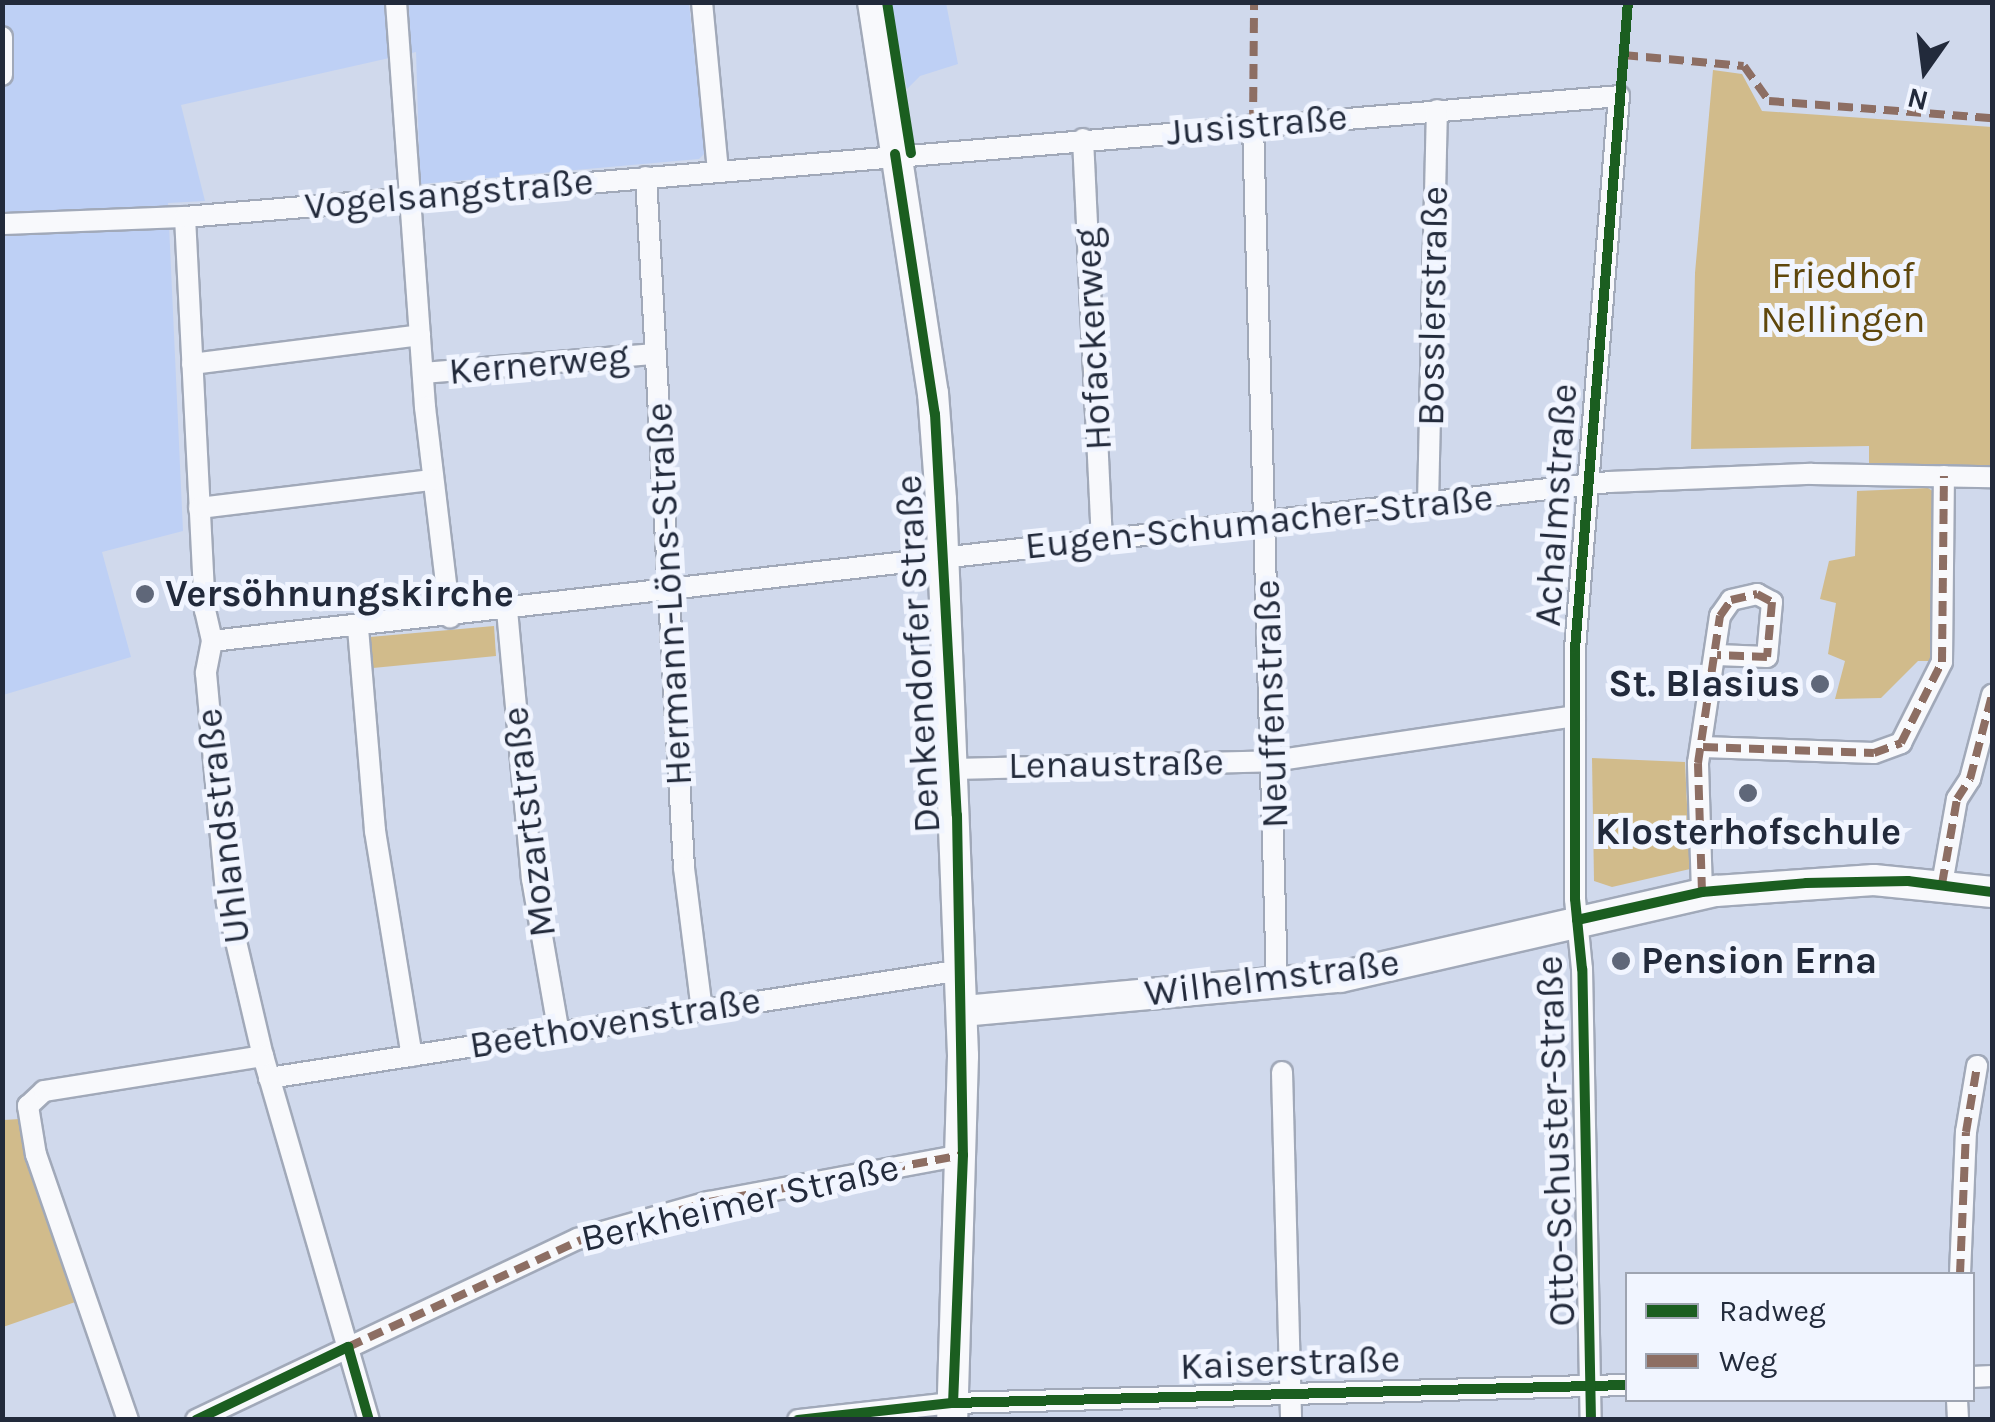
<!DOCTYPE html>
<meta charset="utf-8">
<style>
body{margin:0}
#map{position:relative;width:1995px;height:1422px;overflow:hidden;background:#d0d9ec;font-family:Karla,sans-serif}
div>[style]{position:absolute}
.built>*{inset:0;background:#bed0f5}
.green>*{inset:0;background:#d1bb8b}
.roads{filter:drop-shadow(2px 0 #a1a9b9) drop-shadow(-2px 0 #a1a9b9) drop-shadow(0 2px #a1a9b9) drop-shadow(0 -2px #a1a9b9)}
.street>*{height:20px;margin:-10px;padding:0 10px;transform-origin:10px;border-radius:10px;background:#f8f9fc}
.secondary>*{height:30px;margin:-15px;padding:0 15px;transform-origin:15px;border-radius:15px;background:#f8f9fc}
.quiet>*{height:8px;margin-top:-4px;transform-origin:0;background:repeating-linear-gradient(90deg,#8d6e63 0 15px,transparent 0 23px)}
.cycleway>*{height:10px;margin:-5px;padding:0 5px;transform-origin:5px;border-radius:5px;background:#1b5e20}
.dots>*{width:28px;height:28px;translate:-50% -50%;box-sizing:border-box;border:5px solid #f1f5ff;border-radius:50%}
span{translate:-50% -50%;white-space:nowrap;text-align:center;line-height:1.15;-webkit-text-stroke:10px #f1f5ff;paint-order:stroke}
.street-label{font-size:38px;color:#222a3b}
.park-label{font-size:38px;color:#5f470c}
.poi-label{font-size:38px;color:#222a3b;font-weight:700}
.left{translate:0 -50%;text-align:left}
.right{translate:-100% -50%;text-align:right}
.frame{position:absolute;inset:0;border:5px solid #222a3b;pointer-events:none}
.legend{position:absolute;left:1625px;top:1272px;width:350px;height:130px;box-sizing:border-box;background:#f1f5ff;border:2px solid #9ea4b1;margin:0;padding:12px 18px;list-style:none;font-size:30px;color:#222a3b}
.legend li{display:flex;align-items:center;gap:20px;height:50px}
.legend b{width:50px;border:2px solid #9ea4b1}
.north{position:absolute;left:1875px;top:20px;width:100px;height:100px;-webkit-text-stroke:8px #f1f5ff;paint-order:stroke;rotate:194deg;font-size:28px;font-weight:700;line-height:40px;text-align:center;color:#222a3b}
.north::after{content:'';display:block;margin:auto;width:35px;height:45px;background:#222a3b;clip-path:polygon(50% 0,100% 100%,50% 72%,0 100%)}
</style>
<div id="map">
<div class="built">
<div style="clip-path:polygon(2px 3px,689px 3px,705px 153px,699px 159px,420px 184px,416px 52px,181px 105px,205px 201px,168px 203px,183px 531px,102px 552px,131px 657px,3px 695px)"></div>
<div style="clip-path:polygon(891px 3px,946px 3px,958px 64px,920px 76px,907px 89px)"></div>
</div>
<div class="green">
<div style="clip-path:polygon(1713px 70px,1742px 74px,1762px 111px,1992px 127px,1992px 467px,1869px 467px,1869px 446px,1691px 449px,1695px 273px)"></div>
<div style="clip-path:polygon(1928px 488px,1939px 495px,1932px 661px,1918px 661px,1881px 698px,1835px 699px,1845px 661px,1828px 654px,1836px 603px,1820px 599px,1829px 561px,1855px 556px,1857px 491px)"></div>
<div style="clip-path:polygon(494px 626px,496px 656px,373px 668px,370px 637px)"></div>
<div style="clip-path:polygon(1592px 758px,1685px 762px,1690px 869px,1612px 887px,1594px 881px)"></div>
<div style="clip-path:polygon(20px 1119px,81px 1300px,3px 1327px,3px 1120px)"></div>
</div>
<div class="roads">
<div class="street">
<div style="left:396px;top:2px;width:406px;rotate:85.9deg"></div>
<div style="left:425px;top:407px;width:212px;rotate:83.2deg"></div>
<div style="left:702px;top:2px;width:169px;rotate:84.6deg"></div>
<div style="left:2px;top:37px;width:38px;rotate:90deg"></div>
<div style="left:1253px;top:125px;width:858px;rotate:88.4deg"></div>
<div style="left:1083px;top:139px;width:400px;rotate:87.3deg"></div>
<div style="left:646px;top:177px;width:692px;rotate:86.85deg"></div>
<div style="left:684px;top:868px;width:143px;rotate:82.8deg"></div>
<div style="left:185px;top:217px;width:394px;rotate:87.1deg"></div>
<div style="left:205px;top:610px;width:32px;rotate:77deg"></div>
<div style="left:212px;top:641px;width:33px;rotate:101deg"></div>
<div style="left:206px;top:673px;width:231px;rotate:84.8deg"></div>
<div style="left:227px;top:903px;width:157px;rotate:76.8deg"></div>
<div style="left:263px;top:1056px;width:379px;rotate:73.8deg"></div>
<div style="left:2px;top:224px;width:183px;rotate:-2.2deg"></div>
<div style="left:185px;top:217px;width:1439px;rotate:-4.82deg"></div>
<div style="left:1619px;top:96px;width:555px;rotate:94.55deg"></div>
<div style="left:1575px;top:649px;width:250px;rotate:90deg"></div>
<div style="left:1575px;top:899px;width:70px;rotate:84.3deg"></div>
<div style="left:1582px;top:969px;width:451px;rotate:88.9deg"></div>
<div style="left:192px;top:364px;width:230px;rotate:-7.2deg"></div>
<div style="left:423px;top:373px;width:233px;rotate:-4.7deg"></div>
<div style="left:1428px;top:503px;width:393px;rotate:-88.7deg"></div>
<div style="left:199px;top:508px;width:235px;rotate:-6.9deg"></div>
<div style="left:507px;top:610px;width:270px;rotate:84.7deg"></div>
<div style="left:532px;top:879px;width:156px;rotate:80.1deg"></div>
<div style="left:358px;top:628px;width:204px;rotate:85.2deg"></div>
<div style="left:375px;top:831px;width:228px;rotate:80.7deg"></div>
<div style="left:212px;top:641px;width:1406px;rotate:-6.49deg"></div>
<div style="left:1609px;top:482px;width:203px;rotate:-2.3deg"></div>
<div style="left:1812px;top:474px;width:180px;rotate:1deg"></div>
<div style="left:1703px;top:747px;width:171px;rotate:2deg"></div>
<div style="left:1874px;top:753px;width:29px;rotate:-20deg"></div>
<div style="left:1901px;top:743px;width:91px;rotate:-63.2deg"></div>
<div style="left:1942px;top:662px;width:186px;rotate:-89.4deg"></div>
<div style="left:954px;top:769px;width:320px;rotate:-1.4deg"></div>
<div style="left:1274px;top:761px;width:304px;rotate:-8.5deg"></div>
<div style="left:1942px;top:884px;width:86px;rotate:-80deg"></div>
<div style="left:1957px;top:799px;width:24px;rotate:-57deg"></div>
<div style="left:1970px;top:779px;width:87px;rotate:-75.3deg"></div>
<div style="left:1702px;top:892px;width:129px;rotate:-91.8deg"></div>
<div style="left:1698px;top:763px;width:149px;rotate:-81.5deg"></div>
<div style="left:1720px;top:616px;width:19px;rotate:-55deg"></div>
<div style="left:1731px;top:600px;width:27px;rotate:-13deg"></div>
<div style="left:1757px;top:594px;width:17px;rotate:28deg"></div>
<div style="left:1772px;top:602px;width:55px;rotate:95.2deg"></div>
<div style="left:1767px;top:657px;width:50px;rotate:-177.7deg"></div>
<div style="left:1282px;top:1072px;width:348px;rotate:88.5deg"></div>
<div style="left:269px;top:1078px;width:701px;rotate:-8.86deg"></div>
<div style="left:1960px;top:1274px;width:142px;rotate:-87.6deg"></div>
<div style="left:1966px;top:1132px;width:67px;rotate:-80.5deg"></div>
<div style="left:1972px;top:1377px;width:20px;rotate:-3deg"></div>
<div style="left:1957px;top:1400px;width:20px;rotate:87deg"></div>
<div style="left:128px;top:1420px;width:281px;rotate:-109.1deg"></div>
<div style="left:36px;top:1155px;width:50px;rotate:-99.3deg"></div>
<div style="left:28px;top:1106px;width:22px;rotate:-43deg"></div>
<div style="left:44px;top:1091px;width:222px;rotate:-9.1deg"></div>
<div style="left:196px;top:1420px;width:423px;rotate:-25.4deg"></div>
<div style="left:578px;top:1239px;width:136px;rotate:-15.8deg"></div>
<div style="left:709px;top:1202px;width:258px;rotate:-10.5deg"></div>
<div style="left:798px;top:1420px;width:156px;rotate:-6.3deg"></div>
<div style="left:953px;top:1403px;width:675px;rotate:-1.53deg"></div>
</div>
<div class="secondary">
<div style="left:873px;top:2px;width:396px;rotate:81.3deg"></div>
<div style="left:933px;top:393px;width:107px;rotate:85.7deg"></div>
<div style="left:941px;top:500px;width:556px;rotate:87.73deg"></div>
<div style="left:963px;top:1056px;width:364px;rotate:91.7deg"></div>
<div style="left:963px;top:1011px;width:379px;rotate:-5.2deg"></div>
<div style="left:1340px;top:977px;width:386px;rotate:-12.9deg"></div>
<div style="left:1716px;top:891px;width:158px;rotate:-4deg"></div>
<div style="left:1874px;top:880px;width:119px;rotate:5.8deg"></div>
</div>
</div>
<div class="quiet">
<div style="left:1623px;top:55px;width:121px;rotate:5.2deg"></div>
<div style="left:1744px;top:66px;width:43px;rotate:54.5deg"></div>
<div style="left:1769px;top:101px;width:224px;rotate:4.4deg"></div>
<div style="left:1253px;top:125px;width:123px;rotate:-89.5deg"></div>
<div style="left:1703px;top:747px;width:171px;rotate:2deg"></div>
<div style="left:1874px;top:753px;width:29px;rotate:-20deg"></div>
<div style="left:1901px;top:743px;width:91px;rotate:-63.2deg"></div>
<div style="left:1942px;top:662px;width:186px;rotate:-89.4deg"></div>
<div style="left:1942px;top:884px;width:86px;rotate:-80deg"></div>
<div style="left:1957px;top:799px;width:24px;rotate:-57deg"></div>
<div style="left:1970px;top:779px;width:87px;rotate:-75.3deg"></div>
<div style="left:1702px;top:892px;width:129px;rotate:-91.8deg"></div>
<div style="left:1698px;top:763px;width:149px;rotate:-81.5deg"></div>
<div style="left:1720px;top:616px;width:19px;rotate:-55deg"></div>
<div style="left:1731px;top:600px;width:27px;rotate:-13deg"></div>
<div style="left:1757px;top:594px;width:17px;rotate:28deg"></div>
<div style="left:1772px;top:602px;width:55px;rotate:95.2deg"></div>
<div style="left:1767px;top:657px;width:50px;rotate:-177.7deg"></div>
<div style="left:1960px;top:1274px;width:142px;rotate:-87.6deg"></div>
<div style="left:1966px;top:1132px;width:67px;rotate:-80.5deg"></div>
<div style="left:348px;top:1347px;width:268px;rotate:-24.7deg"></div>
<div style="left:591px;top:1235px;width:123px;rotate:-15.6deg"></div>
<div style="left:709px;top:1202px;width:258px;rotate:-10.5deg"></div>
</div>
<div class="cycleway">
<div style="left:887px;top:2px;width:153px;rotate:81deg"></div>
<div style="left:895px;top:154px;width:263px;rotate:81.3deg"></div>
<div style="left:935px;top:414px;width:402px;rotate:86.9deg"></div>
<div style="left:957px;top:815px;width:340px;rotate:89deg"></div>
<div style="left:963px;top:1155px;width:248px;rotate:92.3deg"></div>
<div style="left:1577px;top:920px;width:128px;rotate:-12.6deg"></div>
<div style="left:1702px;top:892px;width:104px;rotate:-4.9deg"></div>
<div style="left:1806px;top:883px;width:102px;rotate:-1.1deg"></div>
<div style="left:1908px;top:881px;width:85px;rotate:7.5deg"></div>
<div style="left:196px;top:1420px;width:169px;rotate:-25.7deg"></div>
<div style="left:348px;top:1347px;width:76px;rotate:74deg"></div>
<div style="left:798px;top:1420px;width:156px;rotate:-6.3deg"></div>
<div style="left:953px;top:1403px;width:675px;rotate:-1.53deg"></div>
<div style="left:1591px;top:1420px;width:451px;rotate:-91.1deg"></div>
<div style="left:1582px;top:969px;width:70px;rotate:-95.7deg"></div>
<div style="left:1575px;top:899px;width:250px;rotate:-90deg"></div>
<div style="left:1575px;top:649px;width:649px;rotate:-85.32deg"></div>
</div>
<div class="dots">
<div style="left:145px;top:594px;background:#5f6779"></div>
<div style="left:1820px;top:684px;background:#5f6779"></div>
<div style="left:1748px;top:793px;background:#5f6779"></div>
<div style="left:1621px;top:961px;background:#5f6779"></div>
</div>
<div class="street-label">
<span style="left:1257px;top:125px;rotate:-5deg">Jusistraße</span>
<span style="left:449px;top:194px;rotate:-5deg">Vogelsangstraße</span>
<span style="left:1433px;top:306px;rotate:-89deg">Bosslerstraße</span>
<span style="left:1093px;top:339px;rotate:-93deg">Hofackerweg</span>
<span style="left:539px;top:364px;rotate:-5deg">Kernerweg</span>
<span style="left:1556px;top:505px;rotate:-86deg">Achalmstraße</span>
<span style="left:1259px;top:522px;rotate:-6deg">Eugen-Schumacher-Straße</span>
<span style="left:669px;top:594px;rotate:-93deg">Hermann-Löns-Straße</span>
<span style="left:918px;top:654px;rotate:-93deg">Denkendorfer Straße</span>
<span style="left:1271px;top:704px;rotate:-92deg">Neuffenstraße</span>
<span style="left:1116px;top:764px;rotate:-1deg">Lenaustraße</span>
<span style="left:529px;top:822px;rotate:-97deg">Mozartstraße</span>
<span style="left:223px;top:826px;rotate:-97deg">Uhlandstraße</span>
<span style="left:1272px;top:978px;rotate:-7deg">Wilhelmstraße</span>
<span style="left:615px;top:1023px;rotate:-9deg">Beethovenstraße</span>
<span style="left:1556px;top:1141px;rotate:-92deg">Otto-Schuster-Straße</span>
<span style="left:740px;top:1203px;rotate:-13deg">Berkheimer Straße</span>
<span style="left:1290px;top:1363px;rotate:-2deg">Kaiserstraße</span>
</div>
<div class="park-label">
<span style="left:1843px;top:298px">Friedhof<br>Nellingen</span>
</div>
<div class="poi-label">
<span class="left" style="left:165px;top:594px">Versöhnungskirche</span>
<span class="right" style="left:1800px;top:684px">St. Blasius</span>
<span style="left:1748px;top:832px">Klosterhofschule</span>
<span class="left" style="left:1641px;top:961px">Pension Erna</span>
</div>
<div class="frame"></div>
<ul class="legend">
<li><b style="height:12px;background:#1b5e20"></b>Radweg</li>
<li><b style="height:12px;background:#8d6e63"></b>Weg</li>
</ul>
<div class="north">N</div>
</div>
